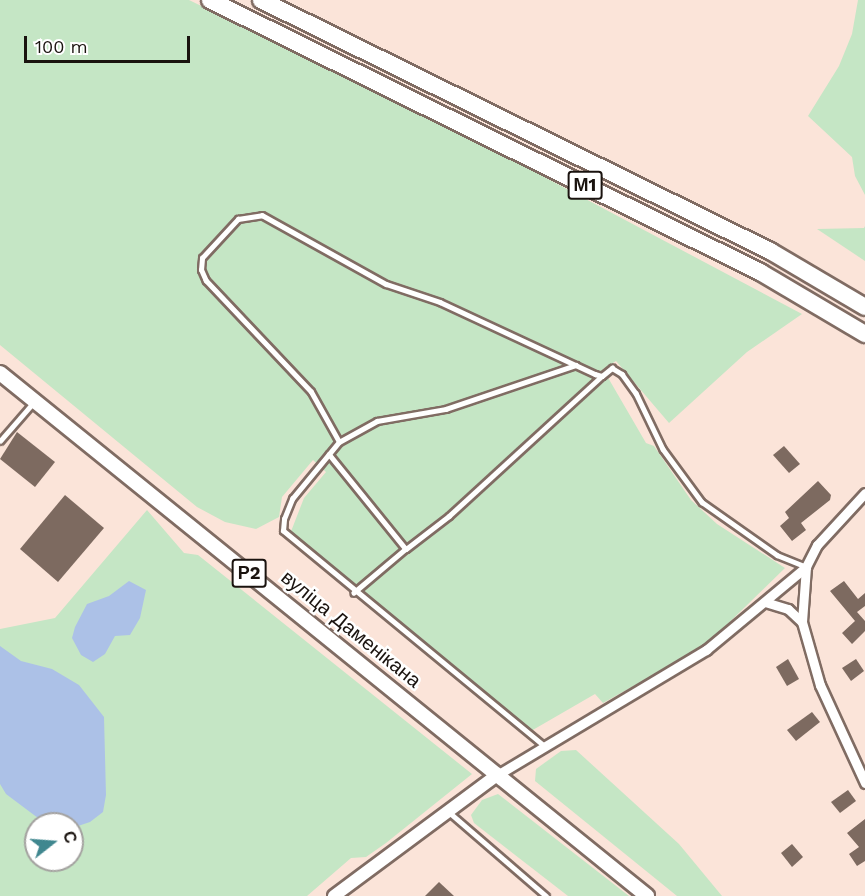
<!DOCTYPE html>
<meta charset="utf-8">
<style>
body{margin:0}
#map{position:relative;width:865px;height:896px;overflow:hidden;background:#fbe4d9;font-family:"Work Sans",sans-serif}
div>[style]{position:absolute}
.green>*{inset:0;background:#c5e6c5}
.water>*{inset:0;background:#acc1e7}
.building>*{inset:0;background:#7d6a60}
.roads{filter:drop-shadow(2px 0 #806c63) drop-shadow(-2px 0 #806c63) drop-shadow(0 2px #806c63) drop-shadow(0 -2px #806c63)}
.lane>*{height:4.5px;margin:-2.25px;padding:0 2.25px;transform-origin:2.25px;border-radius:2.25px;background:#fff}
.street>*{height:9px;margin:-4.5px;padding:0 4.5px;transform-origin:4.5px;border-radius:4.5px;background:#fff}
.secondary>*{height:12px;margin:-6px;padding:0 6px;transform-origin:6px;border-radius:6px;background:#fff}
.primary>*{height:14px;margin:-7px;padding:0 7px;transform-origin:7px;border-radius:7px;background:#fff}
.highway>*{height:16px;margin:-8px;padding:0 8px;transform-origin:8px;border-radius:8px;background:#fff}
span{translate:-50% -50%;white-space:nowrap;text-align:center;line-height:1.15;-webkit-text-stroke:5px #fff;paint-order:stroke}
.shield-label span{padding:2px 4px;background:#fff;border:2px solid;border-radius:4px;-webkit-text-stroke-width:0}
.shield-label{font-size:18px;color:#1a130f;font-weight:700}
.street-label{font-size:20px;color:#1a130f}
.north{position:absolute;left:24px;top:812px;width:60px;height:60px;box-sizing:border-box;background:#fff;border:2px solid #a3a19f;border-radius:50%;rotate:73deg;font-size:16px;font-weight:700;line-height:24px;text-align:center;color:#1a130f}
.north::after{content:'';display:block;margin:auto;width:21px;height:27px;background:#40878f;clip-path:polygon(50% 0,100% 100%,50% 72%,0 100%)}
.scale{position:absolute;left:24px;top:36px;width:166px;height:27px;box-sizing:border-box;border:3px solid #1a130f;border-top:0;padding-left:8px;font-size:18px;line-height:21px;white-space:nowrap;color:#1a130f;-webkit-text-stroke:4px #fff;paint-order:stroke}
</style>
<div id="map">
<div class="green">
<div style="clip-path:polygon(0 0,189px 0,452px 128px,802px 314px,747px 352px,669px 423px,616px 361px,603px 369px,646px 443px,654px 446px,691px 500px,717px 524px,785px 568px,705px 646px,603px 703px,595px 694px,531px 731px,290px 534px,304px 498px,326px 472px,313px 460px,282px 497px,279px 517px,256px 529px,225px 522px,197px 507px,0 345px)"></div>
<div style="clip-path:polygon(858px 0,865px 0,865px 195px,855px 176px,852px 157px,808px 116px,839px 66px,852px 34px)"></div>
<div style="clip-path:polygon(865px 226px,865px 261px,817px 229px,864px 228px)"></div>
<div style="clip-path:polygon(evenodd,147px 510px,184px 553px,198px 555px,472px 774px,386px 843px,366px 857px,351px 858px,307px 896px,0 896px,0 629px,55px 618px,147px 510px,36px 824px,72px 824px,72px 860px,36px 860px,36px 824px)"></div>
<div style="clip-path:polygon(576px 750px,679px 844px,722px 896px,677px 896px,535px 781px,536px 769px,561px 751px)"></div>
<div style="clip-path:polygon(498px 794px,629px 896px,568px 896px,474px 823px,471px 815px,482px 800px)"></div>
</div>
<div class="water">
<div style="clip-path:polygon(129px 581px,146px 590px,140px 618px,130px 635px,115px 636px,105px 654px,93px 662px,81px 655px,72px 638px,75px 627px,87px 604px,109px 596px)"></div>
<div style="clip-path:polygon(0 646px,21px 661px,52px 669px,79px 685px,104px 717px,106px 795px,103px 812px,90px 822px,72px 828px,72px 824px,46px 824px,6px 794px,0 784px)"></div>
</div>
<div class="building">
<div style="clip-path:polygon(17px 432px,55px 462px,35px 487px,0 459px)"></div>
<div style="clip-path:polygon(784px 446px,800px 464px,789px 473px,773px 455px)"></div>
<div style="clip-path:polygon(818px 481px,831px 495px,830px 500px,801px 523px,806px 530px,792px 541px,780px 526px,789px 518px,785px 512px)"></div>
<div style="clip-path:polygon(65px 495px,104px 528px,58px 582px,20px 549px)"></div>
<div style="clip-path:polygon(844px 581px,858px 599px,865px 593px,865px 606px,857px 612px,865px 621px,865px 631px,852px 644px,842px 633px,855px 621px,830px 591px)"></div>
<div style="clip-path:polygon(788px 659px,799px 679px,787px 686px,776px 667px)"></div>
<div style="clip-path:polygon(856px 659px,864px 671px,851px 681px,842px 668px)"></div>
<div style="clip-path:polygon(812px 712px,820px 722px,796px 741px,787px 730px)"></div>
<div style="clip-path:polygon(848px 790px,856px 801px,840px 813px,831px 802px)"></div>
<div style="clip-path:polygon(865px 819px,865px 861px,857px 866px,849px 854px,859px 847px,847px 833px)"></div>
<div style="clip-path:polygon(792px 844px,803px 857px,792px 867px,781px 853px)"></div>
<div style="clip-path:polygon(439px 882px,454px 896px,425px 896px)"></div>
</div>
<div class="roads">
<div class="lane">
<div style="left:0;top:441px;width:50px;rotate:-49deg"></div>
<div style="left:339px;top:442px;width:43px;rotate:-28.9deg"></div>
<div style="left:377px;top:421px;width:70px;rotate:-9.9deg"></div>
<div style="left:446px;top:409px;width:137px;rotate:-18.7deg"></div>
<div style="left:329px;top:454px;width:122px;rotate:51deg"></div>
<div style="left:406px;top:549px;width:68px;rotate:139.8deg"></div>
<div style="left:406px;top:549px;width:54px;rotate:-37.5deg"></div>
<div style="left:449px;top:516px;width:207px;rotate:-42.5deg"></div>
<div style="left:544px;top:746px;width:338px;rotate:-140.5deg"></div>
<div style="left:283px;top:531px;width:12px;rotate:-85deg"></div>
<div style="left:284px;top:519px;width:22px;rotate:-68deg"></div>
<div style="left:292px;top:499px;width:74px;rotate:-50.5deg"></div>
<div style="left:339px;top:442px;width:57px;rotate:-119.2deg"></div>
<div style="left:311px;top:392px;width:153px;rotate:-133.4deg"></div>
<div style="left:206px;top:281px;width:12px;rotate:-114deg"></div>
<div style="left:201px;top:270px;width:12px;rotate:-85deg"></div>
<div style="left:202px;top:258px;width:53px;rotate:-47.3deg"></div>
<div style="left:238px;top:219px;width:24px;rotate:-9deg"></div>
<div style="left:262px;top:215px;width:142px;rotate:29.1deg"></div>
<div style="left:386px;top:284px;width:57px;rotate:18.4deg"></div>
<div style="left:440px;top:302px;width:171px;rotate:24.9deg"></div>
<div style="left:595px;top:374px;width:7px;rotate:16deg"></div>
<div style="left:602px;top:376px;width:13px;rotate:-39deg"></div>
<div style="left:612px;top:368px;width:12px;rotate:31deg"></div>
<div style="left:622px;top:374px;width:24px;rotate:54deg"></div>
<div style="left:636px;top:393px;width:62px;rotate:64.3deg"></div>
<div style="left:663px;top:449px;width:66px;rotate:53.7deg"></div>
<div style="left:702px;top:502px;width:92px;rotate:35.2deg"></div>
<div style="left:777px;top:555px;width:31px;rotate:22deg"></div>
<div style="left:450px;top:813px;width:127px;rotate:40.8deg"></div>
</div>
<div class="street">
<div style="left:865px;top:493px;width:71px;rotate:132.7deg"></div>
<div style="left:817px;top:545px;width:25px;rotate:117deg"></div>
<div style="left:806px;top:567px;width:55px;rotate:94.2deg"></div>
<div style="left:802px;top:622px;width:66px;rotate:74.1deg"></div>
<div style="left:820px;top:685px;width:108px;rotate:65.3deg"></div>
<div style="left:765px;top:602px;width:24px;rotate:17deg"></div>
<div style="left:788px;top:609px;width:19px;rotate:43deg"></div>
<div style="left:497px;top:775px;width:244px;rotate:-30.9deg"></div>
<div style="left:706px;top:650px;width:130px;rotate:-39.7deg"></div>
</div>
<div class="secondary">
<div style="left:334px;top:896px;width:203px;rotate:-36.6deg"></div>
</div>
<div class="primary">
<div style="left:0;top:373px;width:832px;rotate:38.95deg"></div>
</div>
<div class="highway">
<div style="left:210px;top:0;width:614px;rotate:26.31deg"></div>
<div style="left:760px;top:272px;width:122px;rotate:30.6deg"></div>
<div style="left:261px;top:0;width:568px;rotate:26.25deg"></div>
<div style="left:770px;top:251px;width:110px;rotate:30.5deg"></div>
</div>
</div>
<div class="shield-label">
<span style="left:585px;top:185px">М1</span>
<span style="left:249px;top:573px">Р2</span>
</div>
<div class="street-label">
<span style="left:351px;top:629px;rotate:39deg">вуліца Даменікана</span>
</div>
<div class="north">С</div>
<div class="scale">100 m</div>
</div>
